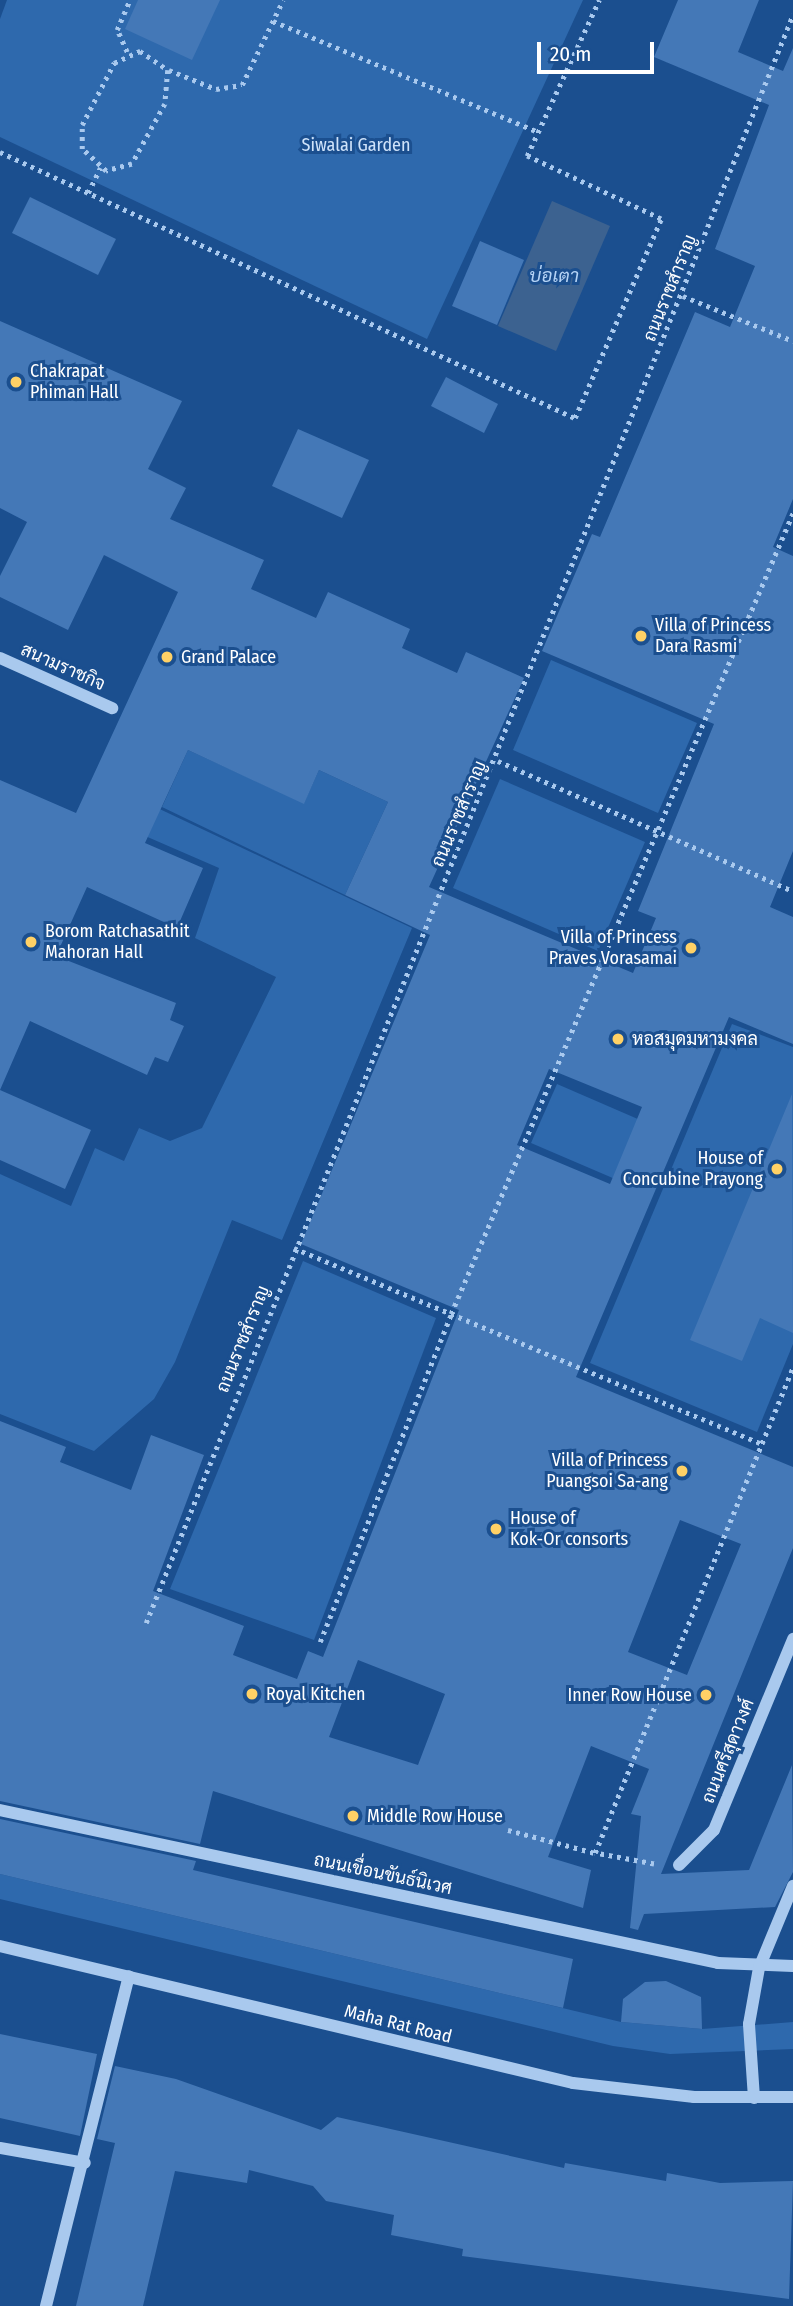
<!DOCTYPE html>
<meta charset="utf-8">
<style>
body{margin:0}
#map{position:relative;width:793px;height:2306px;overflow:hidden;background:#1b4f8f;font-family:"Fira Sans Condensed",Sarabun,sans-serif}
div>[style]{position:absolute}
.green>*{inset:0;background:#2e69ad}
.water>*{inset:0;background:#3c6290}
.building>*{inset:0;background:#4478b7}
.path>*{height:4.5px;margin-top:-2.25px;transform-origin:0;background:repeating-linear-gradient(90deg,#a9c9ee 0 3.5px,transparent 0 8.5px)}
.minor>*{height:12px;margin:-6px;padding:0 6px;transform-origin:6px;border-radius:6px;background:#a9c9ee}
.dots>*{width:19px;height:19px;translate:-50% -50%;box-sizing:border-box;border:4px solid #1b4f8f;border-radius:50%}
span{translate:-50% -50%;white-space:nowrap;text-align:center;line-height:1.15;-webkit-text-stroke:6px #1b4f8f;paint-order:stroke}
.park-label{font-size:18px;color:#cfe3fa}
.street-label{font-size:18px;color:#fff}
.poi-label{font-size:18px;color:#fff}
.left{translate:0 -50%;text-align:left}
.right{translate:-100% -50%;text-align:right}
.water-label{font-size:19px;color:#b5d3f5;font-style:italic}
.scale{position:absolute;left:537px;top:42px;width:117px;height:32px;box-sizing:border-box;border:4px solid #fff;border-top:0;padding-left:9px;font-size:21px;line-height:24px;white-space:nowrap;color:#fff;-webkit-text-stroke:5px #1b4f8f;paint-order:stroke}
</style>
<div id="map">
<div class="green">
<div style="clip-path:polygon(7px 0,583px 0,427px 339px,0 137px,0 19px)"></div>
<div style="clip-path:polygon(551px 660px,697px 723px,658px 813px,513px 750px)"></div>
<div style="clip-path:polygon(188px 750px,304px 803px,319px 770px,388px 802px,345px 895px,162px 807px)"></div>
<div style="clip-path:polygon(96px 779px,412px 928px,282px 1240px,232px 1220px,175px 1362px,154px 1399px,94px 1451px,0 1414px,0 1174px,71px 1206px,95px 1148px,124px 1161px,139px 1128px,170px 1141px,202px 1128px,276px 977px,195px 938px,219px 868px,83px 809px)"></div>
<div style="clip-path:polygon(500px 779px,645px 842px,598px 951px,453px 888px)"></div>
<div style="clip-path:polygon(732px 1024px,793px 1047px,793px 1344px,757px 1432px,590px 1363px)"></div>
<div style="clip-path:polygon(557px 1084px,647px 1123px,622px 1182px,531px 1143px)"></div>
<div style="clip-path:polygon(303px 1261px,436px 1318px,314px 1640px,170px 1589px)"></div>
<div style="clip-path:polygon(0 1874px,621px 2022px,702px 2029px,793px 2022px,793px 2049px,670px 2054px,613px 2046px,0 1899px)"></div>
</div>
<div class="water">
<div style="clip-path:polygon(552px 201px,610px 226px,556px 351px,498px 326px)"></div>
</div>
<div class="building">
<div style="clip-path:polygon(138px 0,220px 0,192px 60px,125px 29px)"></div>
<div style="clip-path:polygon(evenodd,678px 0,759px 0,738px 52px,783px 71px,793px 48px,793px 499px,773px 547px,793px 556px,793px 851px,770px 907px,793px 917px,793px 1044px,729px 1017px,576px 1377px,793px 1467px,793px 1548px,661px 1874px,749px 1870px,792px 1765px,793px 1872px,775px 1907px,644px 1914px,638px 1930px,630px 1928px,641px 1816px,631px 1814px,649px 1769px,591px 1746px,548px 1857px,591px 1870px,583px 1908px,213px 1791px,200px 1844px,0 1801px,0 1421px,66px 1447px,60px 1462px,131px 1490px,151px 1435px,204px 1455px,153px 1591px,244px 1626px,233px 1655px,297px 1679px,308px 1651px,323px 1657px,459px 1310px,301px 1244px,430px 935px,345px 895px,388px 802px,319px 770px,304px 804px,188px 750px,145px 843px,203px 868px,177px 928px,87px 887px,56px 956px,176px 1003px,170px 1020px,184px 1026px,168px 1062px,155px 1057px,147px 1075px,30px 1021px,0 1090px,0 780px,76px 813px,178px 592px,104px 555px,68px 630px,0 597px,0 576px,27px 522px,0 508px,0 321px,182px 401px,148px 469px,186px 488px,170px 519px,264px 560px,251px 589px,316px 618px,328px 592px,410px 629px,402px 648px,457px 673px,466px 652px,524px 678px,429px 887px,633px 973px,656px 918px,638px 911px,714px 724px,542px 651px,592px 534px,600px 537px,695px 312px,730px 327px,755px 266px,715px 249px,769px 105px,654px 57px,678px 0,549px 1069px,642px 1107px,610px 1184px,517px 1145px,549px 1069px,678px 0,680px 1520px,741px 1544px,687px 1675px,628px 1652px,680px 1520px,678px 0,358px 1660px,445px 1694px,418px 1765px,329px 1737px,358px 1660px)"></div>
<div style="clip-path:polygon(30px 197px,116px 239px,98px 275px,12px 233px)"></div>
<div style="clip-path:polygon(480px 241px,524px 260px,497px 325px,452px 306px)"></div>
<div style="clip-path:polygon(446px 377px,498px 404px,484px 433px,431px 406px)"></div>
<div style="clip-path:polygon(298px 429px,369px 460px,342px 518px,272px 486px)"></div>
<div style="clip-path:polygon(0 1090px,91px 1130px,65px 1189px,0 1160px)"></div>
<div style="clip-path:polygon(792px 1094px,793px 1333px,760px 1318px,742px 1361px,690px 1340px)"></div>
<div style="clip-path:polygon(0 1819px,196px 1861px,193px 1870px,573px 1959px,563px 2008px,0 1874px)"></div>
<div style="clip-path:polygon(666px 1981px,701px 1997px,702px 2029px,621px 2022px,623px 1999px,645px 1982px)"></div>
<div style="clip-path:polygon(0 2034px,97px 2054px,80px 2136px,0 2118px)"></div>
<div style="clip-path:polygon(115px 2066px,176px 2079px,321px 2130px,337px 2117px,564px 2168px,565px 2163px,666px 2181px,667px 2173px,720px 2183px,793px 2181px,789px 2299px,462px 2256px,463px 2249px,391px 2235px,394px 2215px,326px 2201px,313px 2186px,249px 2170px,247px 2183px,175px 2171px,143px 2306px,76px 2306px,115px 2143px,97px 2139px)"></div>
</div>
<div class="path">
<div style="left:273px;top:21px;width:288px;rotate:22.7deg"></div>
<div style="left:140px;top:51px;width:34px;rotate:34deg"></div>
<div style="left:168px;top:70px;width:34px;rotate:95deg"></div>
<div style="left:165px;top:104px;width:68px;rotate:118.8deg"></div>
<div style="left:132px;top:164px;width:27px;rotate:165deg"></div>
<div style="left:106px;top:171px;width:33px;rotate:-137deg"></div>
<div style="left:82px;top:149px;width:24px;rotate:-90deg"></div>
<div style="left:82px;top:125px;width:70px;rotate:-62.7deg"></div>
<div style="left:114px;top:63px;width:29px;rotate:-25deg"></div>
<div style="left:127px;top:52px;width:24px;rotate:-114deg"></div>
<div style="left:117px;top:30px;width:33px;rotate:-67deg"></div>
<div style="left:169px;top:70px;width:51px;rotate:22deg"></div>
<div style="left:216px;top:89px;width:26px;rotate:-9deg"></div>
<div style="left:242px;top:85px;width:94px;rotate:-64.2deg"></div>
<div style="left:0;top:152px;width:634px;rotate:24.83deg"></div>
<div style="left:575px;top:418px;width:217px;rotate:-66.6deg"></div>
<div style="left:661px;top:219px;width:148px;rotate:-154.8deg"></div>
<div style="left:527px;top:156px;width:172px;rotate:-65.2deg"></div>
<div style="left:88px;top:193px;width:28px;rotate:-64deg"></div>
<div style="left:683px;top:296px;width:119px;rotate:22.2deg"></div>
<div style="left:498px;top:761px;width:322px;rotate:23.8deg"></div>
<div style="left:294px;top:1248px;width:507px;rotate:22.72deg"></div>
<div style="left:146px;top:1623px;width:1734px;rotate:-68.09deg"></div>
<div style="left:320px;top:1642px;width:353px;rotate:-68.2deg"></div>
<div style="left:451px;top:1314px;width:871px;rotate:-66.88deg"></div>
<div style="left:508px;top:1830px;width:90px;rotate:14.8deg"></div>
<div style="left:654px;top:1864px;width:60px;rotate:-169.4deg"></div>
<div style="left:595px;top:1853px;width:525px;rotate:-67.83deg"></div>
</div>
<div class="minor">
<div style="left:0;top:658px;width:123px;rotate:24.1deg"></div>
<div style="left:0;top:1810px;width:734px;rotate:12.03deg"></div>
<div style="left:718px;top:1963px;width:75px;rotate:2.3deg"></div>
<div style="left:679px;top:1865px;width:49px;rotate:-45deg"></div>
<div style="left:714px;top:1830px;width:207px;rotate:-67.5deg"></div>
<div style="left:0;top:1946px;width:589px;rotate:13.45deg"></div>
<div style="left:573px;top:2083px;width:122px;rotate:6.6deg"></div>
<div style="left:694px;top:2097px;width:99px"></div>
<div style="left:754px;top:2098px;width:74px;rotate:-93.9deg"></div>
<div style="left:749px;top:2024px;width:57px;rotate:-79.9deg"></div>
<div style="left:759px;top:1968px;width:89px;rotate:-67.5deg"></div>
<div style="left:0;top:2148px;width:86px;rotate:10deg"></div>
<div style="left:46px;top:2306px;width:340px;rotate:-75.9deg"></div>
</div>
<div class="dots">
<div style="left:16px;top:382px;background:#ffd166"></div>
<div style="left:641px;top:636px;background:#ffd166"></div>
<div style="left:167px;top:657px;background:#ffd166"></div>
<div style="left:31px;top:942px;background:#ffd166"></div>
<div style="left:691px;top:948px;background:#ffd166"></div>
<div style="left:618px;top:1039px;background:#ffd166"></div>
<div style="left:777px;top:1169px;background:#ffd166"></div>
<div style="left:682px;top:1471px;background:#ffd166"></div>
<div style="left:496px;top:1529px;background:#ffd166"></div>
<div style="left:252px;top:1694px;background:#ffd166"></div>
<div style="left:706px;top:1695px;background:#ffd166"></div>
<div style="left:353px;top:1816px;background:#ffd166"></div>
</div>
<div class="park-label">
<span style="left:356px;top:145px">Siwalai Garden</span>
</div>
<div class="street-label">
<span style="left:670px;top:288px;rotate:-68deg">ถนนราชสำราญ</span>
<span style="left:63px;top:667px;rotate:24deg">สนามราชกิจ</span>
<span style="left:459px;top:814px;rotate:-67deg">ถนนราชสำราญ</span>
<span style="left:243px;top:1339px;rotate:-68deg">ถนนราชสำราญ</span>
<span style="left:728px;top:1751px;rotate:-68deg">ถนนศรีสุดาวงศ์</span>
<span style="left:383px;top:1874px;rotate:12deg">ถนนเขื่อนขันธ์นิเวศ</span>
<span style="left:398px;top:2024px;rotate:14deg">Maha Rat Road</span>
</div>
<div class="poi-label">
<span class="left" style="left:30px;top:382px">Chakrapat<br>Phiman Hall</span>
<span class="left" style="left:655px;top:636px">Villa of Princess<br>Dara Rasmi</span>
<span class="left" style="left:181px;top:657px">Grand Palace</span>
<span class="left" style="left:45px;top:942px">Borom Ratchasathit<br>Mahoran Hall</span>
<span class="right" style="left:677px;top:948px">Villa of Princess<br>Praves Vorasamai</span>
<span class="left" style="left:632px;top:1039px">หอสมุดมหามงคล</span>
<span class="right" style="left:763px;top:1169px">House of<br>Concubine Prayong</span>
<span class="right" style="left:668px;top:1471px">Villa of Princess<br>Puangsoi Sa-ang</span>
<span class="left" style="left:510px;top:1529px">House of<br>Kok-Or consorts</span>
<span class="left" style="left:266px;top:1694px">Royal Kitchen</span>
<span class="right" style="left:692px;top:1695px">Inner Row House</span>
<span class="left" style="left:367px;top:1816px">Middle Row House</span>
</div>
<div class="water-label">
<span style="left:554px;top:276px">บ่อเตา</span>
</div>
<div class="scale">20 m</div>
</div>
